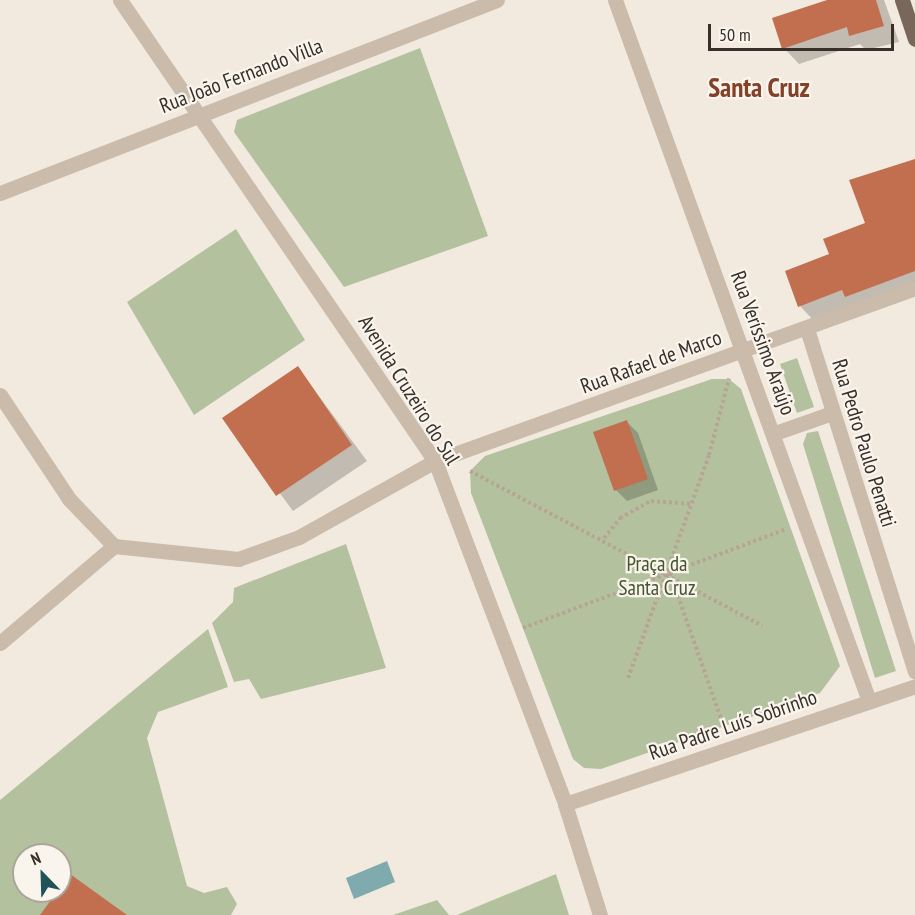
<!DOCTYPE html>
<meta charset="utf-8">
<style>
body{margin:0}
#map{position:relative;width:915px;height:915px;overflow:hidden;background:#f2eadf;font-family:"PT Sans Narrow",sans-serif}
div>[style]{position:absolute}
.green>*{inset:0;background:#b4c19f}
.water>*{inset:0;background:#7faaae}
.shadow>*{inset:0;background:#0003}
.building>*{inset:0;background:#c16f4e}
.path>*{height:4px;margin-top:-2px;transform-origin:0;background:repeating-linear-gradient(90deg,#b6a595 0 3px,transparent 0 6px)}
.minor>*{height:15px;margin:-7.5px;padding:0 7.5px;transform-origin:7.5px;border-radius:7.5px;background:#cabbab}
.major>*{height:15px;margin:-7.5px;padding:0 7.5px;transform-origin:7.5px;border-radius:7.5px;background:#79675c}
span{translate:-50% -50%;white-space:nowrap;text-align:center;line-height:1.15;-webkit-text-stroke:4.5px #f9f4ec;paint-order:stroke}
.street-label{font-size:21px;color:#382f2a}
.park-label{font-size:21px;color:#45552f}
.district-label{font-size:27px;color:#834127;font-weight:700}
.north{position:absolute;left:12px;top:843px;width:60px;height:60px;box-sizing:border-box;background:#f9f4ec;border:2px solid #aca59e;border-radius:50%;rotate:337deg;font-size:16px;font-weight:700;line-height:24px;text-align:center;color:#382f2a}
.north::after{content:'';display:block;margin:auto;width:21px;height:27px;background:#215258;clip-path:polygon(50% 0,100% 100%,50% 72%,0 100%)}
.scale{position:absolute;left:708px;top:24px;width:186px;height:27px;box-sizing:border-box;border:3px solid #382f2a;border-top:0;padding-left:8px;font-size:18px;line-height:21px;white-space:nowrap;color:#382f2a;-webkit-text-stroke:4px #f9f4ec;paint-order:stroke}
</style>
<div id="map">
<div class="green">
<div style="clip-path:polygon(420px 48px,488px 236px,344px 287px,234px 132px,237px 120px)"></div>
<div style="clip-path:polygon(236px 229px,305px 340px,194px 415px,127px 302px)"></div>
<div style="clip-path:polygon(797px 358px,814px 407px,797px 413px,780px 364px)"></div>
<div style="clip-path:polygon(712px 379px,729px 379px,741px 389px,840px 666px,820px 693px,601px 769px,584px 768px,573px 759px,471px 493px,470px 471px,485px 456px)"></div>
<div style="clip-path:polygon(818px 431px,896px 671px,875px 678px,803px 444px,807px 433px)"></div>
<div style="clip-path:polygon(346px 544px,386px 668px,261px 699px,249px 679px,234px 682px,212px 623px,233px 602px,234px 588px)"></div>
<div style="clip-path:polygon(evenodd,208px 629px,228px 687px,158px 712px,147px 738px,187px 886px,204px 893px,227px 887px,237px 904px,231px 915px,0 915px,0 800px,208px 629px,24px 855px,60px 855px,60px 891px,24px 891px,24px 855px)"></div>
<div style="clip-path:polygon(556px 874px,569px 915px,457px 915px)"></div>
<div style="clip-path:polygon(437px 900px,449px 915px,393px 915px)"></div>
</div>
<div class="water">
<div style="clip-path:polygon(387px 861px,395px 882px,354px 899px,346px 878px)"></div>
</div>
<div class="shadow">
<div style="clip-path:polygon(831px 0,884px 0,899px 42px,866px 50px,860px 44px,799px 64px,784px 48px)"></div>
<div style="clip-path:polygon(915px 160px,915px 295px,817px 324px,800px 306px,831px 255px,867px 224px)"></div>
<div style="clip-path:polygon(298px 368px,367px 461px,293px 511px,224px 418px)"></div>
<div style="clip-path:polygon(627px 422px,638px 433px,658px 490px,627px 501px,616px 490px)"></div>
</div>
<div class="building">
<div style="clip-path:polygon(827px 0,876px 0,884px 26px,849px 36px,847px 27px,782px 49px,772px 18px)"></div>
<div style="clip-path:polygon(915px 159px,915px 271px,845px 297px,842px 290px,798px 307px,785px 271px,829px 254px,823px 239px,865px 223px,849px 180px)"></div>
<div style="clip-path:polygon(298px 366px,352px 445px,276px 496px,222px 418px)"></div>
<div style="clip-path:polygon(627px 420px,648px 479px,614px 491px,593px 432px)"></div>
<div style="clip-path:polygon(70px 874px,127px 915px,40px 915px)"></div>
</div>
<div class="path">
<div style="left:470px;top:471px;width:331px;rotate:27.9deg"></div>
<div style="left:604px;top:538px;width:26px;rotate:-51deg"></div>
<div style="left:620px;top:518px;width:35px;rotate:-29deg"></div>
<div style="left:651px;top:501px;width:42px;rotate:4.1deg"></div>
<div style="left:670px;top:573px;width:163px;rotate:70.7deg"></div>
<div style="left:523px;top:628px;width:281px;rotate:-20.6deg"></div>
<div style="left:628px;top:678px;width:237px;rotate:-70deg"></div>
<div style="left:709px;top:455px;width:79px;rotate:-75.3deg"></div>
</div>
<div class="minor">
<div style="left:120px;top:0;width:558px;rotate:55.66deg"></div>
<div style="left:435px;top:461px;width:367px;rotate:69.2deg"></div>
<div style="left:565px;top:804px;width:116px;rotate:72.5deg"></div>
<div style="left:615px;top:0;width:746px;rotate:70.08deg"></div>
<div style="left:0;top:193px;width:533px;rotate:-21.22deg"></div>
<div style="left:807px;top:329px;width:359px;rotate:72.5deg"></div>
<div style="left:0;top:395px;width:125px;rotate:56.4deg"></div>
<div style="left:69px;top:499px;width:65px;rotate:46.2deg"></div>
<div style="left:114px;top:546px;width:125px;rotate:6deg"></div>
<div style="left:238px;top:559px;width:65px;rotate:-19.8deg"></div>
<div style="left:299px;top:537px;width:156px;rotate:-29.2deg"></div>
<div style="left:435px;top:461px;width:510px;rotate:-19.82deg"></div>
<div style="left:775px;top:433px;width:60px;rotate:-19.3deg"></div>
<div style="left:0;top:643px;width:150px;rotate:-40.4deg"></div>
<div style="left:565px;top:804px;width:369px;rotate:-18.6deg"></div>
</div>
<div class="major">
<div style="left:902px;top:0;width:41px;rotate:71.6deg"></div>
</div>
<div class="street-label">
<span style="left:241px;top:76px;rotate:-21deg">Rua João Fernando Villa</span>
<span style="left:763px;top:343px;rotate:70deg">Rua Veríssimo Araújo</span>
<span style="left:651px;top:362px;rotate:-20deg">Rua Rafael de Marco</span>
<span style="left:409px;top:390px;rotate:58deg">Avenida Cruzeiro do Sul</span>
<span style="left:864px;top:443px;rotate:73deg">Rua Pedro Paulo Penatti</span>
<span style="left:733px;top:725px;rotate:-19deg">Rua Padre Luís Sobrinho</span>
</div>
<div class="park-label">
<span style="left:657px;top:576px">Praça da<br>Santa Cruz</span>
</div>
<div class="district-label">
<span style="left:759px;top:88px">Santa Cruz</span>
</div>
<div class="north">N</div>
<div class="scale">50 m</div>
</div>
